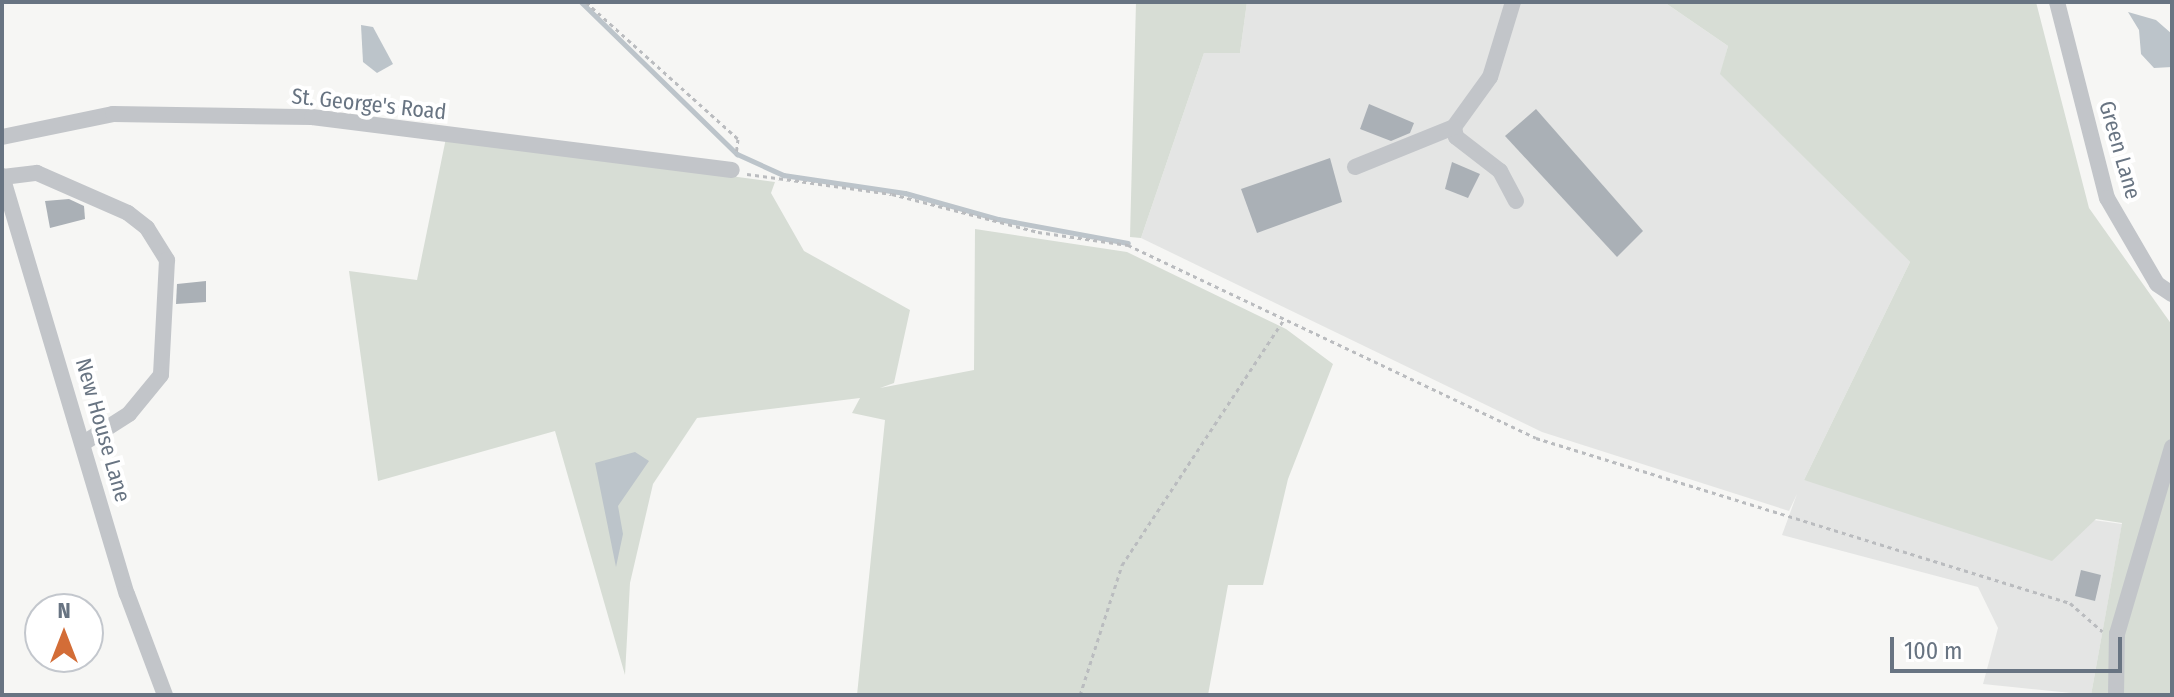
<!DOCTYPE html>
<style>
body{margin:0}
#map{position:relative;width:2174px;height:697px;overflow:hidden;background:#f6f6f4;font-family:"Fira Sans Condensed",sans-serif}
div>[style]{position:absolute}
.built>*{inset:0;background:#e4e5e4}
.green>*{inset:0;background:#d7ddd5}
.water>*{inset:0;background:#bcc4ca}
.stream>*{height:5px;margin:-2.5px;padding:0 2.5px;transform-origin:2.5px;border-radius:2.5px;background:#bcc4ca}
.building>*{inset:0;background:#aab0b6}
.path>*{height:3px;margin-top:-1.5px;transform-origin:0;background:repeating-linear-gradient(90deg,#babcbf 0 4px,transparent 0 8px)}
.minor>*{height:16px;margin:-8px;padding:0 8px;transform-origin:8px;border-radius:8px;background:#c2c5c9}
span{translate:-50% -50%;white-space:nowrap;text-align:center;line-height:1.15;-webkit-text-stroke:8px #fff;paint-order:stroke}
.street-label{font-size:22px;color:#687482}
.frame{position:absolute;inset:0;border:4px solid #687482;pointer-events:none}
.north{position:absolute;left:24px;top:593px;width:80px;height:80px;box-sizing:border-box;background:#fff;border:2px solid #c3c7cd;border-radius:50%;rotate:0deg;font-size:22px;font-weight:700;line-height:32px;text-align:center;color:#687482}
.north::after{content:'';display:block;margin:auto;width:28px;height:36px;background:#d36d37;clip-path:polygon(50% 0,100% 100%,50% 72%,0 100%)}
.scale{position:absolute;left:1890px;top:637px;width:232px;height:36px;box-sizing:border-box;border:4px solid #687482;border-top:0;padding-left:10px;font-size:24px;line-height:28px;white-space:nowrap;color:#687482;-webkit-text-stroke:6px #fff;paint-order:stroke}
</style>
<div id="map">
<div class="built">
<div style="clip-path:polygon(1247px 2px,1664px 2px,1728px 46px,1721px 74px,1910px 262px,1804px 480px,2122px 524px,2091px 695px,1983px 684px,1998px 628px,1978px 587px,1782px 535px,1797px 494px,1789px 511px,1542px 432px,1141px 238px,1204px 53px,1240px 53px)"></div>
</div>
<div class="green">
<div style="clip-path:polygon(1136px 2px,1247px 2px,1240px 53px,1204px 53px,1141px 238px,1130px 237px)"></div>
<div style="clip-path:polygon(1664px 2px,2036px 2px,2089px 208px,2172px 325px,2172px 695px,2091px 695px,2122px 523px,2096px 519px,2052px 561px,1804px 480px,1910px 262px,1720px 74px,1728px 46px)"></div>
<div style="clip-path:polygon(446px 138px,775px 182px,771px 193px,804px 251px,910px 310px,894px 383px,880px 388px,974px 370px,975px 229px,1127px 252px,1286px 329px,1333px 364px,1288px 479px,1263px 585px,1228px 585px,1208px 695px,857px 695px,885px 420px,852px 413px,860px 398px,697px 418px,653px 484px,630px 583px,625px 675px,555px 431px,378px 481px,349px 271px,417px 280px)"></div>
</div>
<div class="water">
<div style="clip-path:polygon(2128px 12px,2156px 20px,2172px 34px,2172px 67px,2154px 68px,2141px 54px,2139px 30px)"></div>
<div style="clip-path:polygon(361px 25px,373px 27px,393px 64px,377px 73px,363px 62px)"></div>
<div style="clip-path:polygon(635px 452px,649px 461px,618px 506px,623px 534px,616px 567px,595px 463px)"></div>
</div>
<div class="stream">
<div style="left:581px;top:2px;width:218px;rotate:44.3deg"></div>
<div style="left:737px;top:154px;width:51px;rotate:24.5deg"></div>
<div style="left:783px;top:175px;width:123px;rotate:8.4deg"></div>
<div style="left:905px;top:193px;width:97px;rotate:15.6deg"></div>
<div style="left:998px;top:219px;width:132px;rotate:10.5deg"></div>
</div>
<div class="building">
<div style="clip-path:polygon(1369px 104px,1414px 123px,1410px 133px,1391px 141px,1360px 129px)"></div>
<div style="clip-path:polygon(1536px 109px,1643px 231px,1617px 257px,1505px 136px)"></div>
<div style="clip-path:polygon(1330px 158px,1342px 202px,1257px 233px,1241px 189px)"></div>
<div style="clip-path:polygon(1452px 162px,1480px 174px,1468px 198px,1445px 189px)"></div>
<div style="clip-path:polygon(69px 199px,84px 206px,85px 219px,50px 228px,45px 201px)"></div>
<div style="clip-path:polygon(206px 281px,206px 302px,176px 304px,177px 284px)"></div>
<div style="clip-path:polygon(2081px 570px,2101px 575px,2095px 601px,2075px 596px)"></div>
</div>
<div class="path">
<div style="left:586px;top:2px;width:205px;rotate:42deg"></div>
<div style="left:738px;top:139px;width:16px;rotate:97deg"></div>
<div style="left:747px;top:174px;width:146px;rotate:7.9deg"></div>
<div style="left:892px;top:194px;width:151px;rotate:14.6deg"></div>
<div style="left:1038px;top:232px;width:91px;rotate:8.2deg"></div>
<div style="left:1128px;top:245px;width:451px;rotate:25.3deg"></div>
<div style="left:1536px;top:438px;width:559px;rotate:17.17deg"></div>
<div style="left:2070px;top:603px;width:43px;rotate:41.2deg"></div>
<div style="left:1080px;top:695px;width:137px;rotate:-72.1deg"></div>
<div style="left:1122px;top:565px;width:295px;rotate:-56.6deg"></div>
</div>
<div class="minor">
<div style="left:1513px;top:2px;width:78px;rotate:107deg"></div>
<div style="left:1490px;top:77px;width:62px;rotate:125.8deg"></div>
<div style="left:1454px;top:127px;width:10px;rotate:79deg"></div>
<div style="left:1456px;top:137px;width:56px;rotate:37.7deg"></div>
<div style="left:1500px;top:171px;width:34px;rotate:62deg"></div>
<div style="left:2057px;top:2px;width:202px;rotate:75.7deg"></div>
<div style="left:2107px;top:198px;width:99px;rotate:59.8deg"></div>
<div style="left:2157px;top:284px;width:18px;rotate:34deg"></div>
<div style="left:2px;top:137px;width:113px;rotate:-11.7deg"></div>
<div style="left:113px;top:114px;width:199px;rotate:0.9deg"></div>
<div style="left:312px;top:117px;width:423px;rotate:7.2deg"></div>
<div style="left:1355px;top:167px;width:107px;rotate:-22deg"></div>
<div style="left:2px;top:176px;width:436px;rotate:73.4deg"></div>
<div style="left:127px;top:594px;width:108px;rotate:69.4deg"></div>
<div style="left:3px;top:177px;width:34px;rotate:-7deg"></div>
<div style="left:37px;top:173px;width:99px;rotate:23.7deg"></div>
<div style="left:128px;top:213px;width:24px;rotate:38deg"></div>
<div style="left:147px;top:228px;width:38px;rotate:58deg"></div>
<div style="left:167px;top:260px;width:115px;rotate:93deg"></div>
<div style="left:161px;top:375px;width:50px;rotate:129.4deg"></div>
<div style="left:129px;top:414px;width:52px;rotate:147.5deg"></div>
<div style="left:2116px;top:695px;width:61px;rotate:-89.1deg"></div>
<div style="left:2117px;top:634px;width:195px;rotate:-73.6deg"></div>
</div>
<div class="street-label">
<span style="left:369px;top:104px;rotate:6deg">St. George's Road</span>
<span style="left:2120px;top:150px;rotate:74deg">Green Lane</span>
<span style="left:103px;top:430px;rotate:74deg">New House Lane</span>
</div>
<div class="frame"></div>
<div class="north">N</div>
<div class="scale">100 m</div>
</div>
